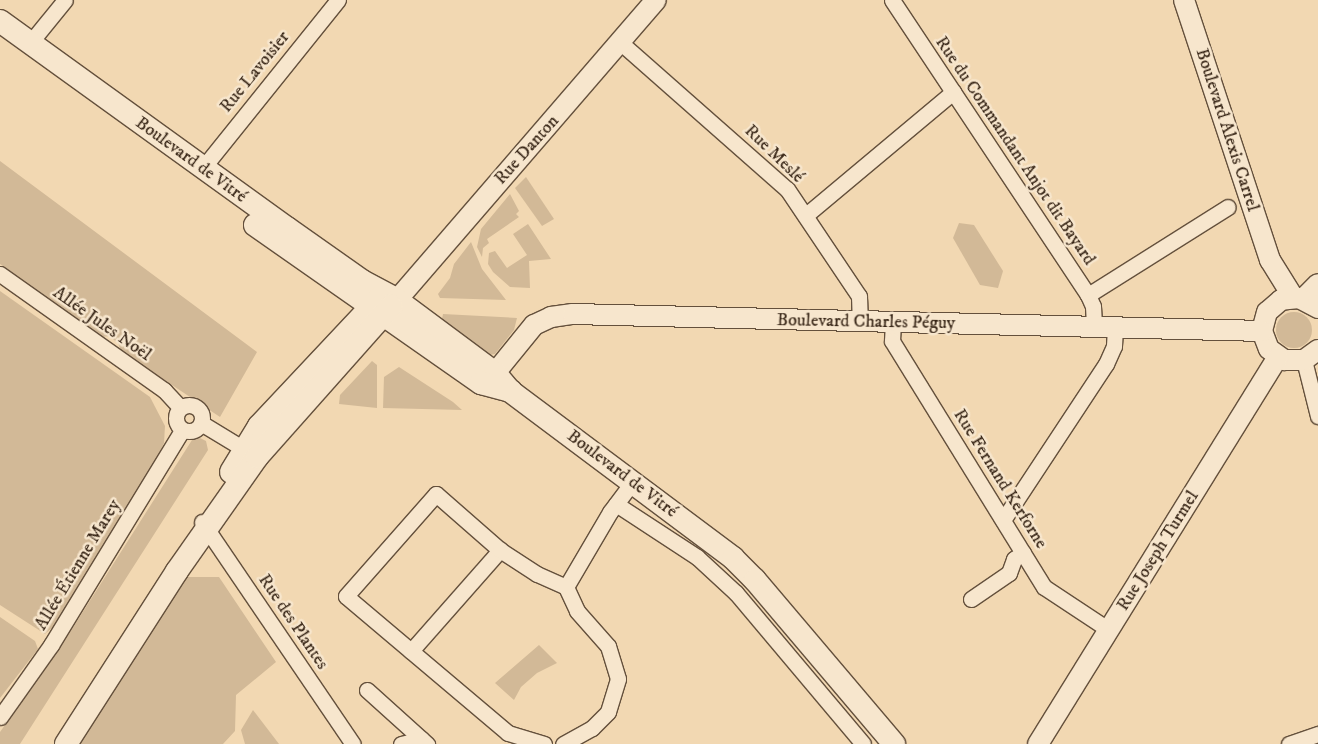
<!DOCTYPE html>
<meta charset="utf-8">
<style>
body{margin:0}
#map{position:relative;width:1318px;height:744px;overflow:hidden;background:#f2d8b2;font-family:"IM FELL DW Pica",serif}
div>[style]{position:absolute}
.green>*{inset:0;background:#d2b997}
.round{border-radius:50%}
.roads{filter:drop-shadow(1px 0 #64503c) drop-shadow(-1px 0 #64503c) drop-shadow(0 1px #64503c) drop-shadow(0 -1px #64503c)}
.minor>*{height:15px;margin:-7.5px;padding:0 7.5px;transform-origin:7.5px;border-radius:7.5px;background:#f7e6cd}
.minor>.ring{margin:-7.5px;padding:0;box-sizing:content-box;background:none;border:15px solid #f7e6cd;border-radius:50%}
.tertiary>*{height:20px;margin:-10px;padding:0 10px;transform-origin:10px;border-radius:10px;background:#f7e6cd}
.secondary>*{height:22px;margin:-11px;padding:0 11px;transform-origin:11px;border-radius:11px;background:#f7e6cd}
span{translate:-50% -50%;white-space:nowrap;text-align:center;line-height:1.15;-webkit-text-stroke:5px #f7e6cd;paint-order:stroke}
.street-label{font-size:18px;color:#352314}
</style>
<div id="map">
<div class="green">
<div style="clip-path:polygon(0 161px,257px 352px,220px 417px,121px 351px,118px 343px,109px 336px,102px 337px,0 264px)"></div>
<div style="clip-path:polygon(526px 177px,554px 219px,542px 226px,515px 188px)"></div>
<div style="clip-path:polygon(510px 194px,519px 211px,516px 214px,519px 217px,487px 239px,489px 243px,483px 248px,482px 257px,477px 247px,481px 229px)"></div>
<div style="clip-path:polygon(959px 223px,974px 225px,1003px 271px,998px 288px,980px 285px,953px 238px)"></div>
<div style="clip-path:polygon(528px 224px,551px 259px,529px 261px,530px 288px,510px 287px,493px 272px,488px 264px,489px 253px,495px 251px,507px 268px,527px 255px,513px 234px)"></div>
<div style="clip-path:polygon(471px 242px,482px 269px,506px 300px,440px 298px,438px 294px,450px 278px,454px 264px)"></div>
<div style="clip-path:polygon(0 291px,150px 397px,165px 426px,164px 443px,156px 460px,53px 627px,45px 634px,0 605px)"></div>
<div class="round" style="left:1276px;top:312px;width:36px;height:36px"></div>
<div style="clip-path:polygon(443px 314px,517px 318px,514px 330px,495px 354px,489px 355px,442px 319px)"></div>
<div style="clip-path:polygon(372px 361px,377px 365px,377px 408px,339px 404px,340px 395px)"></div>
<div style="clip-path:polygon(399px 367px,453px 402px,462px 410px,383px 408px,384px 377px)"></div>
<div style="clip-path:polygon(198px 437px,206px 441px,208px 450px,20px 744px,0 744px,0 732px,58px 651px,192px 440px)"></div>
<div style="clip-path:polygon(184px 577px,219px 577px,276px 662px,236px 695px,235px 731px,223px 744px,78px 744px)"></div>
<div style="clip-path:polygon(0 617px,35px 641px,38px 649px,0 698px)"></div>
<div style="clip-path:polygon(539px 645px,557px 663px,537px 673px,521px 687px,514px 700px,495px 683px)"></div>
<div style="clip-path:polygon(253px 710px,279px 744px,245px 744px,241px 730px)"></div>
</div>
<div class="roads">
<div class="minor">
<div style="left:892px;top:0;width:354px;rotate:56.4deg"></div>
<div style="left:1088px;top:295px;width:12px;rotate:66deg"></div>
<div style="left:1093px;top:306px;width:22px;rotate:87deg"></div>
<div style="left:620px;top:42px;width:222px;rotate:41.4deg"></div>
<div style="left:787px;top:189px;width:129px;rotate:56.1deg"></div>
<div style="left:859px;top:296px;width:26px;rotate:88deg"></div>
<div style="left:30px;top:43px;width:55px;rotate:-50.9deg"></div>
<div style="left:202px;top:169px;width:217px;rotate:-51.2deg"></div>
<div style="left:806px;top:215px;width:192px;rotate:-39.9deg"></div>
<div style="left:0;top:274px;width:201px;rotate:35.3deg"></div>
<div style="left:164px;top:390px;width:23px;rotate:47deg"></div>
<div style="left:1088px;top:295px;width:165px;rotate:-32.2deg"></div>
<div style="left:893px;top:322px;width:19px;rotate:93deg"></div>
<div style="left:892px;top:341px;width:289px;rotate:58.3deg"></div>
<div style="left:1044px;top:587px;width:78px;rotate:33.5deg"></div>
<div style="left:1304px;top:360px;width:58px;rotate:76deg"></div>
<div class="ring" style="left:176px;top:405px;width:11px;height:11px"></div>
<div style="left:201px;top:423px;width:60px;rotate:31.3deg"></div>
<div style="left:616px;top:504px;width:97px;rotate:33.2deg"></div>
<div style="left:697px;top:557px;width:53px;rotate:42.7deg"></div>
<div style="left:736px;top:593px;width:197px;rotate:49.9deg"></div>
<div style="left:1003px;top:520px;width:187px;rotate:-56.6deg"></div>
<div style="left:1106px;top:364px;width:20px;rotate:-66deg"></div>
<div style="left:1114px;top:346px;width:18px;rotate:-87deg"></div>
<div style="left:202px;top:522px;width:268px;rotate:55.8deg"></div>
<div style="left:566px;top:587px;width:87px;rotate:-59.6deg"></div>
<div style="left:610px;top:512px;width:39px;rotate:-53deg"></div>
<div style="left:971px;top:599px;width:46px;rotate:-34.4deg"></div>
<div style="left:1009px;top:573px;width:15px;rotate:-70deg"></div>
<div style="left:1014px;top:559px;width:11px;rotate:-34deg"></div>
<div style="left:411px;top:651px;width:135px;rotate:-48.6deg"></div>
<div style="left:367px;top:690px;width:81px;rotate:42deg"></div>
<div style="left:0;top:717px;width:88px;rotate:-54.7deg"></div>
<div style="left:51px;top:645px;width:252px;rotate:-58.6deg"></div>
<div style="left:401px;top:744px;width:21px;rotate:-14deg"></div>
<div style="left:544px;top:744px;width:38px;rotate:-163deg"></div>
<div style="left:508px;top:733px;width:212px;rotate:-139.8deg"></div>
<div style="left:346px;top:596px;width:136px;rotate:-48.6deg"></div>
<div style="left:436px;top:494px;width:85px;rotate:41.2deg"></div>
<div style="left:500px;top:550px;width:44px;rotate:33deg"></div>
<div style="left:537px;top:574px;width:32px;rotate:24deg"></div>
<div style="left:566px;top:587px;width:26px;rotate:65deg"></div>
<div style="left:577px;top:611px;width:47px;rotate:48.5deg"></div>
<div style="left:608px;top:646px;width:34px;rotate:73deg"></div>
<div style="left:618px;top:679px;width:34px;rotate:107deg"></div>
<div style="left:608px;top:712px;width:23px;rotate:135deg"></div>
<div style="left:592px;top:728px;width:33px;rotate:151deg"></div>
<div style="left:1289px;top:744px;width:31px;rotate:-19deg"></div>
</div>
<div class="tertiary">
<div style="left:1184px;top:0;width:274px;rotate:71.7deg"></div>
<div style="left:1270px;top:260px;width:44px;rotate:58.1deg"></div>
<div style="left:1303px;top:299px;width:21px;rotate:-45deg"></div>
<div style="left:397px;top:300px;width:396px;rotate:-49.2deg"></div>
<div style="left:1318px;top:308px;width:21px;rotate:-152deg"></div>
<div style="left:1299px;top:298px;width:18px;rotate:174deg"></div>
<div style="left:1281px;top:300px;width:18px;rotate:139deg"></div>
<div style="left:1267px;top:312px;width:20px;rotate:105deg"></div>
<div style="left:1262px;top:331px;width:19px;rotate:69deg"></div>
<div style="left:1269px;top:349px;width:19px;rotate:36deg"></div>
<div style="left:1284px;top:360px;width:20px"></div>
<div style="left:1304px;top:360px;width:17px;rotate:-36deg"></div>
<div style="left:495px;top:373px;width:62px;rotate:-50.9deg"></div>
<div style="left:534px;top:325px;width:19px;rotate:-25deg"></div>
<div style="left:551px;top:317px;width:22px;rotate:-8deg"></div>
<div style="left:573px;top:314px;width:689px;rotate:1.41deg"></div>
<div style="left:1038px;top:744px;width:455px;rotate:-58.2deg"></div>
</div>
<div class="secondary">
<div style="left:0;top:21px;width:354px;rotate:35.8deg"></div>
<div style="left:287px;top:228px;width:92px;rotate:35.2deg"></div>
<div style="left:362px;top:281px;width:40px;rotate:28deg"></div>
<div style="left:397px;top:300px;width:122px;rotate:36.7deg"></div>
<div style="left:495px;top:373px;width:23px;rotate:50deg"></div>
<div style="left:510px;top:391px;width:279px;rotate:36.8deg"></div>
<div style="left:733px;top:558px;width:31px;rotate:45deg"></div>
<div style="left:755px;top:580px;width:215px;rotate:49.7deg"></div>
<div style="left:255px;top:225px;width:276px;rotate:35deg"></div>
<div style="left:481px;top:383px;width:31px;rotate:15deg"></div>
<div style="left:231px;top:472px;width:54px;rotate:-58.7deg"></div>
<div style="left:259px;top:426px;width:177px;rotate:-46.8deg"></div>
<div style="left:66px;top:744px;width:206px;rotate:-57.3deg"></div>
<div style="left:177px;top:571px;width:139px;rotate:-54.9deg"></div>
<div style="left:257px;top:457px;width:202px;rotate:-48.4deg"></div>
</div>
</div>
<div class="street-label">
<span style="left:255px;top:72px;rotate:-51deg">Rue Lavoisier</span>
<span style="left:1227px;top:130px;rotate:72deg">Boulevard Alexis Carrel</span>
<span style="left:527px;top:150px;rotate:-48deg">Rue Danton</span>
<span style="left:1015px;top:151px;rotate:56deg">Rue du Commandant Anjot dit Bayard</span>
<span style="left:774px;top:154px;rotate:44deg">Rue Meslé</span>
<span style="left:191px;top:160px;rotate:36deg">Boulevard de Vitré</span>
<span style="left:866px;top:322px;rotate:1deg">Boulevard Charles Péguy</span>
<span style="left:102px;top:324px;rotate:35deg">Allée Jules Noël</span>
<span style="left:622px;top:474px;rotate:37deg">Boulevard de Vitré</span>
<span style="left:1000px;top:479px;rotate:58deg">Rue Fernand Kerforne</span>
<span style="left:1158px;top:551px;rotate:-58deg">Rue Joseph Turmel</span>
<span style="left:78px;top:565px;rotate:-59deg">Allée Étienne Marey</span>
<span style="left:293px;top:622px;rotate:56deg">Rue des Plantes</span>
</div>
</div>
